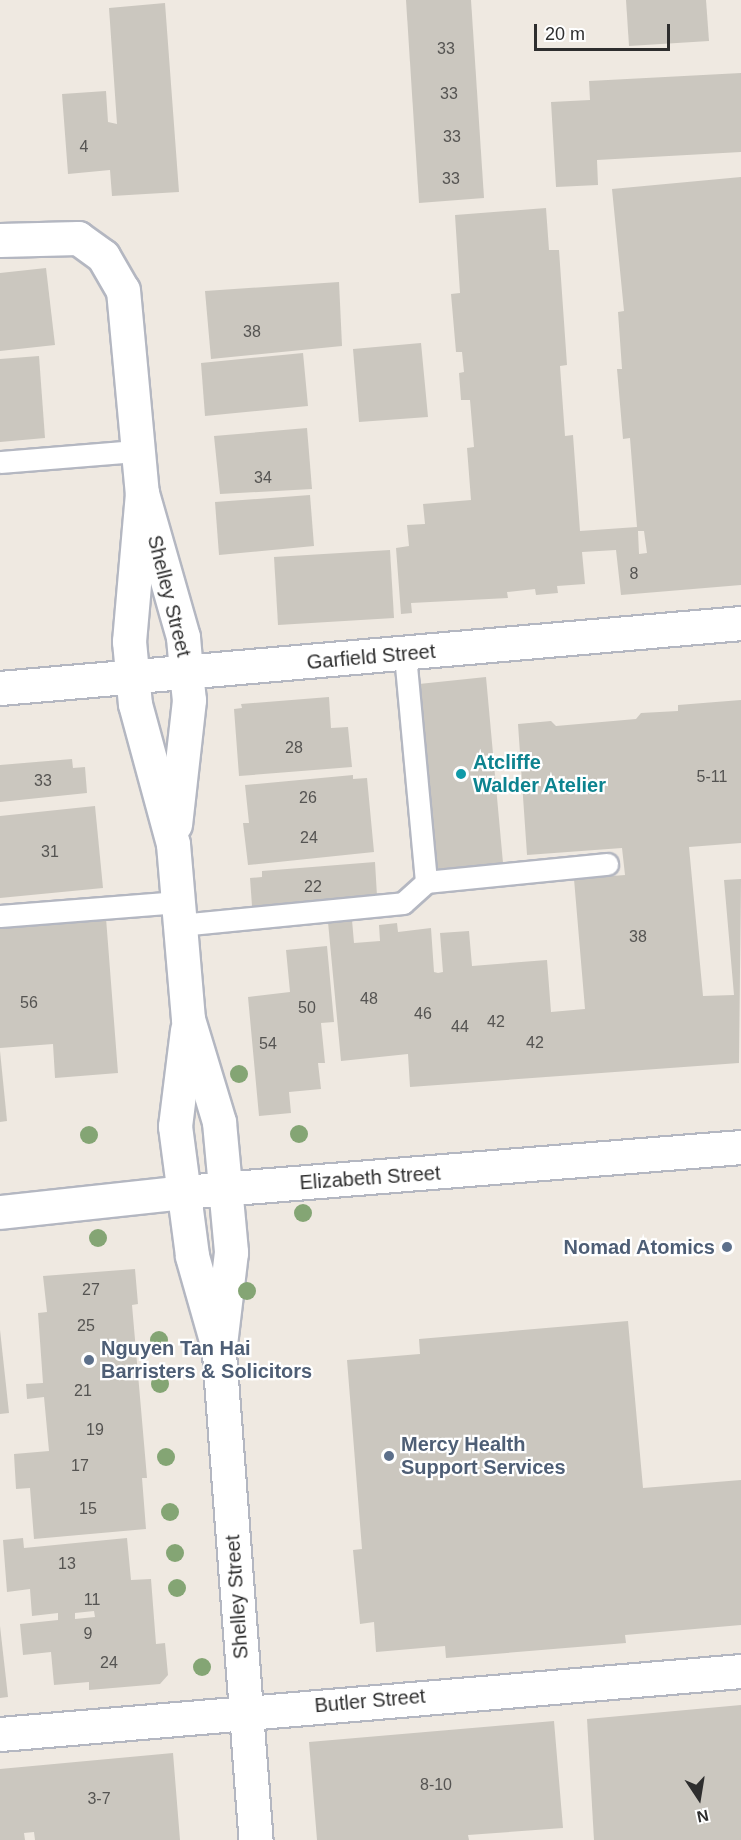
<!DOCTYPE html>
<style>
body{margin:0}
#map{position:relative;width:741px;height:1840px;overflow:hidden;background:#efe9e1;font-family:Arial,sans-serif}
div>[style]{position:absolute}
.building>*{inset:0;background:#cbc7bf}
.roads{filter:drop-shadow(2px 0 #b4b7c1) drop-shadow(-2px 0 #b4b7c1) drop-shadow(0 2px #b4b7c1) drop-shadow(0 -2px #b4b7c1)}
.service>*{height:21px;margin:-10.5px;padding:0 10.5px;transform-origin:10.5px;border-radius:10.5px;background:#fff}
.minor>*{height:33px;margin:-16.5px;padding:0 16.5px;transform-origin:16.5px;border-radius:16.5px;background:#fff}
.tertiary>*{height:33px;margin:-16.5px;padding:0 16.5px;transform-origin:16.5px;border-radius:16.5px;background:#fff}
.trees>*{width:18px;height:18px;margin:-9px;border-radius:50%;background:#84a574}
.dots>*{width:16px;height:16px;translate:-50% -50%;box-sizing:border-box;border:3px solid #fff;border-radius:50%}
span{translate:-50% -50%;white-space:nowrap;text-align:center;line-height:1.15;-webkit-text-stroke:4.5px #fff;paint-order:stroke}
.number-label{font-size:16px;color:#555452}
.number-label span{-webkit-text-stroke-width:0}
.street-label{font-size:20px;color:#2e2e2e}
.culture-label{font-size:20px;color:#0d838f;font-weight:700}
.left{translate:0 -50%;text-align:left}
.service-label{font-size:20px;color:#4e5e75;font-weight:700}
.right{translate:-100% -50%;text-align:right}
.north{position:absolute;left:669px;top:1768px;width:60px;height:60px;-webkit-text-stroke:4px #fff;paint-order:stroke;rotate:168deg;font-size:16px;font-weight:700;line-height:24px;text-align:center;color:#2e2e2e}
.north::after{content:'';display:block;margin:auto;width:21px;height:27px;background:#2e2e2e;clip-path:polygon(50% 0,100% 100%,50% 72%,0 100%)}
.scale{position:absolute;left:534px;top:24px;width:136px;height:27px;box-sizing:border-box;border:3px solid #2e2e2e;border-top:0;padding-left:8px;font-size:18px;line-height:21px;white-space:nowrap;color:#2e2e2e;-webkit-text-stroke:4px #fff;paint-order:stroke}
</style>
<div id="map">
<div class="building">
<div style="clip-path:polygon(406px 0,471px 0,484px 198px,419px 203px)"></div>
<div style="clip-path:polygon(626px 0,706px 0,709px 41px,629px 46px)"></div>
<div style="clip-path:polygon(165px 3px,179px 192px,112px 196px,110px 170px,68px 174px,62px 94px,106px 91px,108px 122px,117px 124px,109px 8px)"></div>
<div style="clip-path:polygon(741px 73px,741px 152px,597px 160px,598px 185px,556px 187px,551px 102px,590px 100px,589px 81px)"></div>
<div style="clip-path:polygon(evenodd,741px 177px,741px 585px,621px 595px,616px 550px,582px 552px,585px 584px,557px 586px,558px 593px,536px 595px,535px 589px,507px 592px,508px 598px,411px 603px,412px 613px,401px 614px,396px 548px,409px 546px,407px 525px,425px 524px,423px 504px,471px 500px,467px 448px,474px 447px,470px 400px,461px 400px,459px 373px,464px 372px,462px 352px,456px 352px,451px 294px,460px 293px,455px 215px,546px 208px,549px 250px,559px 250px,567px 365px,560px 366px,565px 436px,573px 435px,580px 531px,637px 527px,630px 438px,623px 439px,617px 369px,622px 369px,618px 312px,624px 311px,612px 189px,741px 177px,638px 531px,644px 531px,647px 553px,639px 554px,638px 531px)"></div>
<div style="clip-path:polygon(46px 268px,55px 345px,0 351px,0 273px)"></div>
<div style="clip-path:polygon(339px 282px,342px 346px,211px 359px,205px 291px)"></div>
<div style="clip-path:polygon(421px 343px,428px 417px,359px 422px,353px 349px)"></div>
<div style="clip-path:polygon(303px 353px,308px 406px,205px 416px,201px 363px)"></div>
<div style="clip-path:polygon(39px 356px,45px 438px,0 442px,0 359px)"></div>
<div style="clip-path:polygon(307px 428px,312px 489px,220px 494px,214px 436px)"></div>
<div style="clip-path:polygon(310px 495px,314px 546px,219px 555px,215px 502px)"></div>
<div style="clip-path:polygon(390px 550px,394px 618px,278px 625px,274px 557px)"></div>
<div style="clip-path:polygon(486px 677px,503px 863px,435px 869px,419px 684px)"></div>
<div style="clip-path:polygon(329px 697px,331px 728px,348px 727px,352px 767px,239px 776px,234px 709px,242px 708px,241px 704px)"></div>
<div style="clip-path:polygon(741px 700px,741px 843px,689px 847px,703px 996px,734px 995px,724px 880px,741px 879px,739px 1063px,410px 1087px,408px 1054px,341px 1061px,328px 922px,352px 920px,354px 943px,380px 941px,379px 925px,397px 923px,398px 932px,431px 928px,434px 972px,438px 973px,443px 972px,440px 933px,469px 931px,472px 966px,547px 960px,551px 1012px,585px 1009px,574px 879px,625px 875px,622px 848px,527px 855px,518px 724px,551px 721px,556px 726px,636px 719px,641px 713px,678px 711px,678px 705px)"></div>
<div style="clip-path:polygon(72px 759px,73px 768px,85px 767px,87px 793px,0 802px,0 765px)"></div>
<div style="clip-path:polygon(353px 775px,353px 779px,367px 778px,374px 852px,248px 865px,243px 823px,249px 823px,245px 785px)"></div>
<div style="clip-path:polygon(95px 806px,103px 888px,0 898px,0 816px)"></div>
<div style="clip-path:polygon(375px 862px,377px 896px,252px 906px,250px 878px,262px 877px,262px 871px)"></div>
<div style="clip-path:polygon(106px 918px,118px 1073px,55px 1078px,53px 1044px,0 1048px,0 927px)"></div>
<div style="clip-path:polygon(327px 946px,334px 1022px,321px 1023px,325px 1063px,318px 1063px,321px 1089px,289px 1092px,291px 1113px,259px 1116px,248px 997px,290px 992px,286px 950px)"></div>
<div style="clip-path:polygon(0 1051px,7px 1121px,0 1122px)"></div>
<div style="clip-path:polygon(135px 1269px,138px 1304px,132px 1305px,147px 1478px,142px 1478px,146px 1529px,34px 1539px,30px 1488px,16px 1489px,14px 1454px,49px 1451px,44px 1397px,27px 1399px,26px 1384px,43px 1383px,38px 1313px,47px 1312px,43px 1276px)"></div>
<div style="clip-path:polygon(628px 1321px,643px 1488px,741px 1480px,741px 1625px,625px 1635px,626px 1643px,446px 1658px,445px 1646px,376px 1652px,374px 1622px,360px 1624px,353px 1550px,362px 1549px,347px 1360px,420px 1354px,419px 1339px)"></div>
<div style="clip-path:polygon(0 1330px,9px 1413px,0 1414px)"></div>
<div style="clip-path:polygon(evenodd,23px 1538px,24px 1548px,127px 1538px,131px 1580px,151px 1579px,156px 1644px,165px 1643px,168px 1675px,160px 1684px,89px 1690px,89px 1682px,54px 1685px,51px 1652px,23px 1655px,20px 1624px,58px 1620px,58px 1613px,32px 1616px,30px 1589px,7px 1592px,3px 1540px,23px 1538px,94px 1611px,95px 1617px,75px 1619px,75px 1613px,94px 1611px)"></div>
<div style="clip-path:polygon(0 1626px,8px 1697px,0 1698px)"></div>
<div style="clip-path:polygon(741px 1705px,741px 1840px,594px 1840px,587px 1719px)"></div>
<div style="clip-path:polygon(554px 1721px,563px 1828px,468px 1835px,469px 1840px,317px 1840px,309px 1742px)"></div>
<div style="clip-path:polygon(173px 1753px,180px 1840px,35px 1840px,34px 1832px,24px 1833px,25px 1840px,0 1840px,0 1769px)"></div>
</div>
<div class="roads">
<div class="service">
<div style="left:0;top:462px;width:138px;rotate:-4.6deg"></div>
<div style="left:405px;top:655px;width:228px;rotate:84.7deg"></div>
<div style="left:0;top:916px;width:179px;rotate:-4.5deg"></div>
<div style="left:180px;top:925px;width:224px;rotate:-5.6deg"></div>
<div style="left:403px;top:903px;width:31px;rotate:-42deg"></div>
<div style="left:426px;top:882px;width:182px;rotate:-5.7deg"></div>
</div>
<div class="minor">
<div style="left:0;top:240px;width:78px;rotate:-1.5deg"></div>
<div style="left:78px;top:238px;width:31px;rotate:36deg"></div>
<div style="left:103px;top:256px;width:39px;rotate:60deg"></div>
<div style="left:123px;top:290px;width:204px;rotate:84.7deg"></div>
<div style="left:142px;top:493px;width:150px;rotate:74.1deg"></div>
<div style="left:183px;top:637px;width:35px;rotate:85deg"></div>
<div style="left:186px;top:672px;width:28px;rotate:84deg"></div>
<div style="left:189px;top:700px;width:125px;rotate:96.4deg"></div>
<div style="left:142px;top:493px;width:149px;rotate:95deg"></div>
<div style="left:129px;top:641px;width:63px;rotate:84.6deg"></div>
<div style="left:135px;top:704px;width:145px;rotate:74.8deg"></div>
<div style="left:173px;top:844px;width:176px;rotate:85.1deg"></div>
<div style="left:188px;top:1019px;width:108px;rotate:73.2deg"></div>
<div style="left:219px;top:1122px;width:131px;rotate:84.7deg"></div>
<div style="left:231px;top:1252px;width:102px;rotate:96.8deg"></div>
<div style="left:219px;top:1353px;width:488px;rotate:85.7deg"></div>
<div style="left:0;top:688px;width:744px;rotate:-5.01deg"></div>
<div style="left:187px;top:1030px;width:97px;rotate:97.1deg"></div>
<div style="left:175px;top:1126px;width:131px;rotate:82.5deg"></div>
<div style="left:192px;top:1256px;width:84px;rotate:74.1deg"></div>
<div style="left:0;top:1734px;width:744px;rotate:-4.86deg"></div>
</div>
<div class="tertiary">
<div style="left:0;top:1212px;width:184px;rotate:-6.2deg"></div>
<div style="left:183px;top:1192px;width:560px;rotate:-4.61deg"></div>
</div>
</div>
<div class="trees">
<div style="left:239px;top:1074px"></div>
<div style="left:299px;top:1134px"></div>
<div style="left:89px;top:1135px"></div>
<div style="left:303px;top:1213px"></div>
<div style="left:98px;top:1238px"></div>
<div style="left:247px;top:1291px"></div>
<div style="left:159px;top:1340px"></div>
<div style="left:160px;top:1384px"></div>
<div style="left:166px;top:1457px"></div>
<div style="left:170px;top:1512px"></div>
<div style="left:175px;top:1553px"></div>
<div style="left:177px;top:1588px"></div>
<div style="left:202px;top:1667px"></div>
</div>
<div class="dots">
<div style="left:461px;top:774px;background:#0f9aa8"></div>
<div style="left:727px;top:1247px;background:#5c6f8a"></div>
<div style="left:89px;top:1360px;background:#5c6f8a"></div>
<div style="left:389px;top:1456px;background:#5c6f8a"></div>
</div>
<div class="number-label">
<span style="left:446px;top:49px">33</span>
<span style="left:449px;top:94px">33</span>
<span style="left:452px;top:137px">33</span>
<span style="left:84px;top:147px">4</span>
<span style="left:451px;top:179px">33</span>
<span style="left:252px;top:332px">38</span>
<span style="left:263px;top:478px">34</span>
<span style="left:634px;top:574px">8</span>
<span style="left:294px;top:748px">28</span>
<span style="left:712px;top:777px">5-11</span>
<span style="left:43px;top:781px">33</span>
<span style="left:308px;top:798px">26</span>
<span style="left:309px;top:838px">24</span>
<span style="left:50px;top:852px">31</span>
<span style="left:313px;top:887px">22</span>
<span style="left:638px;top:937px">38</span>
<span style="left:369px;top:999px">48</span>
<span style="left:29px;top:1003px">56</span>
<span style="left:307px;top:1008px">50</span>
<span style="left:423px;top:1014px">46</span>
<span style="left:496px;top:1022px">42</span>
<span style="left:460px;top:1027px">44</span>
<span style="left:535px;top:1043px">42</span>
<span style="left:268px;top:1044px">54</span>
<span style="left:91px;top:1290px">27</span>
<span style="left:86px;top:1326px">25</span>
<span style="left:83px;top:1391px">21</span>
<span style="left:95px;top:1430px">19</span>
<span style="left:80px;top:1466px">17</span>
<span style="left:88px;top:1509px">15</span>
<span style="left:67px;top:1564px">13</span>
<span style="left:92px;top:1600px">11</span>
<span style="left:88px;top:1634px">9</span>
<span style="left:109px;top:1663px">24</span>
<span style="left:436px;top:1785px">8-10</span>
<span style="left:99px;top:1799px">3-7</span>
</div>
<div class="street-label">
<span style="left:169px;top:596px;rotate:76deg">Shelley Street</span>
<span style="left:371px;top:657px;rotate:-5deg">Garfield Street</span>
<span style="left:370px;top:1178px;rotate:-4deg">Elizabeth Street</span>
<span style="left:237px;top:1597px;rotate:-94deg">Shelley Street</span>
<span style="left:370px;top:1701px;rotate:-5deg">Butler Street</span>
</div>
<div class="culture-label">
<span class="left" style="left:473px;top:774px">Atcliffe<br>Walder Atelier</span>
</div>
<div class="service-label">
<span class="right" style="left:715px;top:1247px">Nomad Atomics</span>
<span class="left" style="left:101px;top:1360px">Nguyen Tan Hai<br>Barristers &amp; Solicitors</span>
<span class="left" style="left:401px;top:1456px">Mercy Health<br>Support Services</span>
</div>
<div class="north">N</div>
<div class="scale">20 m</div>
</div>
